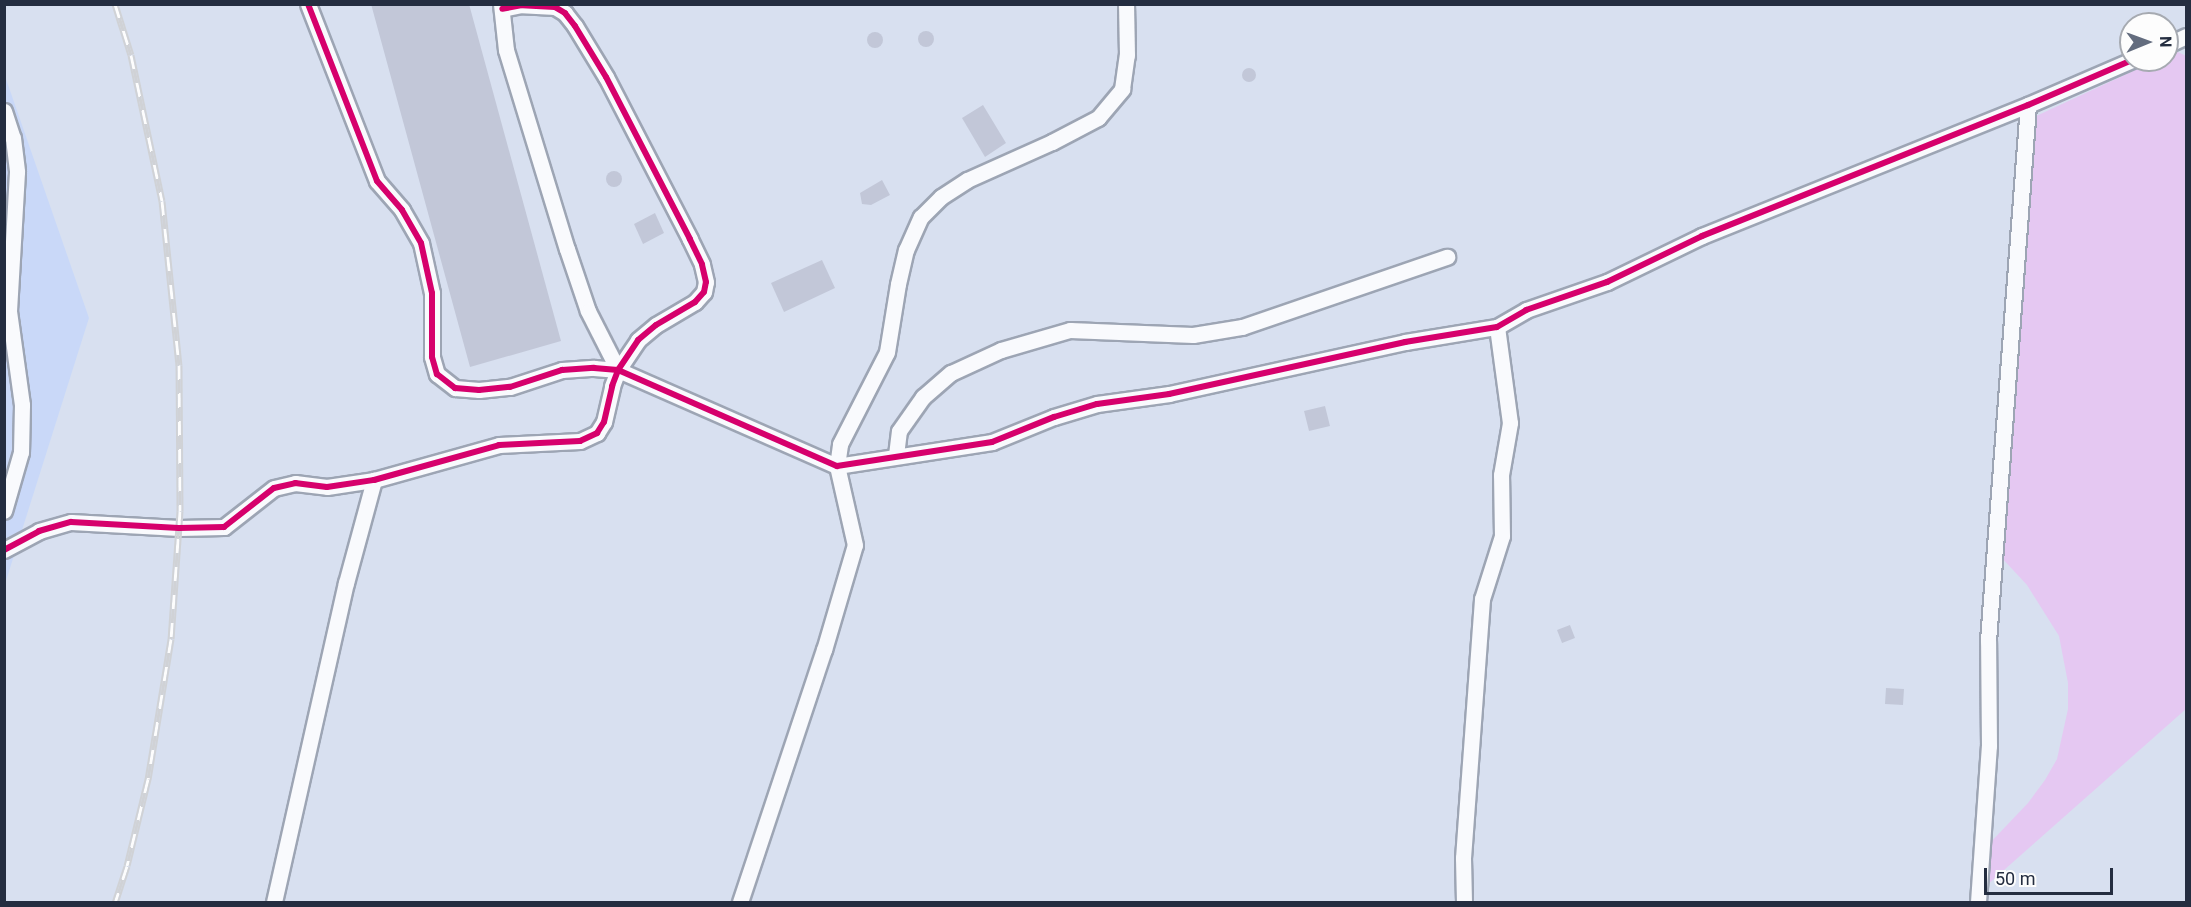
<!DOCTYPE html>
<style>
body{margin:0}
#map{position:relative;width:2191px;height:907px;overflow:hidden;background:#d8e0f0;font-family:Roboto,sans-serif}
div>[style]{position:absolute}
.built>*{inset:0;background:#c9d8f8}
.green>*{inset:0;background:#e5c8f2}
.building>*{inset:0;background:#c2c7d8}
.round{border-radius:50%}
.roads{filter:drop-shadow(2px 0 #9da5b4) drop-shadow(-2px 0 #9da5b4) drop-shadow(0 2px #9da5b4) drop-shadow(0 -2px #9da5b4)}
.minor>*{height:15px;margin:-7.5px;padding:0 7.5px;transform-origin:7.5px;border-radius:7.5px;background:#f9fafd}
.rail>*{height:7px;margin-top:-3.5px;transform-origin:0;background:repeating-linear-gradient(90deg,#fdfdfd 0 14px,#d0d2d6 0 28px);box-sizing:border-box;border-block:2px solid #d0d2d6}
.cycleway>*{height:6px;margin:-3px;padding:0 3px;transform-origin:3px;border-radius:3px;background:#d6006c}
span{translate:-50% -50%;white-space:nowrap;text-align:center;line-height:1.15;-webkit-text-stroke:6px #fdfdfd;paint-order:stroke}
.frame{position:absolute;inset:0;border:6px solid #242d40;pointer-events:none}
.north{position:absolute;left:2119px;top:12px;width:60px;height:60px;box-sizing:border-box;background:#fdfdfd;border:2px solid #a6aab1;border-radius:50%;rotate:89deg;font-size:16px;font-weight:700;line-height:24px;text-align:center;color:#242d40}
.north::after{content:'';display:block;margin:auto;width:21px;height:27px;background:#636c7e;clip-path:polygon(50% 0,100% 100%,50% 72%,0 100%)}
.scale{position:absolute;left:1984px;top:868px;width:129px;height:27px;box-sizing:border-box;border:3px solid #242d40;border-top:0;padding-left:8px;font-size:18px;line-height:21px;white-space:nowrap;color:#242d40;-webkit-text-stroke:4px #fdfdfd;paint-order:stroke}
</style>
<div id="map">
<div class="built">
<div style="clip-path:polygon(5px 76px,89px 318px,5px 584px)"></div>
</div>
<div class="green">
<div style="clip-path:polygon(2178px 52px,2186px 56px,2186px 709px,1986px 886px,1987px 846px,2028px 803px,2045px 780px,2057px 759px,2068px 709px,2068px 683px,2059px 636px,2027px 585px,2000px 556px,2034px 117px,2157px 60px,2167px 60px,2167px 55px)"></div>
</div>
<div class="building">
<div style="clip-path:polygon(371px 4px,469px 4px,561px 341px,470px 367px)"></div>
<div class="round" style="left:918px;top:31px;width:16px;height:16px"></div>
<div class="round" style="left:867px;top:32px;width:16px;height:16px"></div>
<div class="round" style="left:1242px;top:68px;width:14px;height:14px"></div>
<div style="clip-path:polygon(983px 105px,1006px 143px,985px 157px,962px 118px)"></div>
<div class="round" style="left:606px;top:171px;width:16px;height:16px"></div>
<div style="clip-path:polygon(882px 180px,890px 195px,871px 205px,862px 204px,860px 193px)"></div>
<div style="clip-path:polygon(655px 213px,664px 233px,643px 244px,634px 224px)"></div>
<div style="clip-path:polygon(822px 260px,835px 288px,784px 312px,771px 283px)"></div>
<div style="clip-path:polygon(1325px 406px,1330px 426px,1309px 431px,1304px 411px)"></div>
<div style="clip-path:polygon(1570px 625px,1575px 638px,1562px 643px,1557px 630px)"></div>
<div style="clip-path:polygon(1886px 688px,1904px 689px,1903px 705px,1885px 704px)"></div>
</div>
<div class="roads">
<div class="minor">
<div style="left:308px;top:4px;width:190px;rotate:68.7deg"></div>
<div style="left:377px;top:181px;width:38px;rotate:49deg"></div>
<div style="left:402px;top:210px;width:38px;rotate:60deg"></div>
<div style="left:421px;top:243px;width:51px;rotate:77.6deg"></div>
<div style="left:432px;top:293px;width:64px;rotate:90deg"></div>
<div style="left:432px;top:357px;width:18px;rotate:74deg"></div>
<div style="left:437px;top:374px;width:23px;rotate:38deg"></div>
<div style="left:455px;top:388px;width:24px;rotate:5deg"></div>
<div style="left:479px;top:390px;width:31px;rotate:-6deg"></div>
<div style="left:510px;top:387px;width:55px;rotate:-18.1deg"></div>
<div style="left:562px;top:370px;width:32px;rotate:-4deg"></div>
<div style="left:594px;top:368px;width:24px;rotate:5deg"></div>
<div style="left:618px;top:370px;width:239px;rotate:23.7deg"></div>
<div style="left:837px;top:466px;width:157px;rotate:-8.8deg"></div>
<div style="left:992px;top:442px;width:67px;rotate:-22deg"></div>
<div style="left:1054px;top:417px;width:45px;rotate:-16.8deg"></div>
<div style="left:1097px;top:404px;width:73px;rotate:-7.9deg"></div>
<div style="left:1169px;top:394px;width:242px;rotate:-12.4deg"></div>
<div style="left:1405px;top:342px;width:93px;rotate:-9.3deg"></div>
<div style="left:1497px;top:327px;width:34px;rotate:-30deg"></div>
<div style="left:1526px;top:310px;width:86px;rotate:-19.1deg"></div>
<div style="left:1607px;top:282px;width:106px;rotate:-25.8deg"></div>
<div style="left:1702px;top:236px;width:351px;rotate:-21.9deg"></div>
<div style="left:2028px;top:105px;width:113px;rotate:-23.4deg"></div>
<div style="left:501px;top:4px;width:46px;rotate:83.8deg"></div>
<div style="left:506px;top:50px;width:208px;rotate:73deg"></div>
<div style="left:567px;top:249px;width:65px;rotate:71.3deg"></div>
<div style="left:588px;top:311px;width:66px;rotate:63deg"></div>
<div style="left:2167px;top:45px;width:21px;rotate:-25deg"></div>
<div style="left:4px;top:111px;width:28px;rotate:72deg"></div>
<div style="left:13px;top:138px;width:34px;rotate:83deg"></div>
<div style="left:17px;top:172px;width:139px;rotate:93.3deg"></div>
<div style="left:9px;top:311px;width:95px;rotate:82.1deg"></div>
<div style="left:22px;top:405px;width:47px;rotate:91.2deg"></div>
<div style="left:21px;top:452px;width:61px;rotate:106.1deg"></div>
<div style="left:896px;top:455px;width:24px;rotate:-83deg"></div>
<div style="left:899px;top:431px;width:42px;rotate:-54.8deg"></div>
<div style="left:923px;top:397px;width:37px;rotate:-41deg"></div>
<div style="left:951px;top:373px;width:55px;rotate:-24.7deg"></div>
<div style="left:1001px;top:350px;width:72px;rotate:-16.2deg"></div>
<div style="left:1070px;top:330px;width:123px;rotate:2.3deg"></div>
<div style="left:1193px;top:335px;width:50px;rotate:-9.3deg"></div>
<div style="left:1242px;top:327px;width:217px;rotate:-18.9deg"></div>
<div style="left:4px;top:550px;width:40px;rotate:-28deg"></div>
<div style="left:39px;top:531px;width:33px;rotate:-16deg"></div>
<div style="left:71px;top:522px;width:108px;rotate:3.2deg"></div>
<div style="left:179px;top:528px;width:45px;rotate:-1.3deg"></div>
<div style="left:224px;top:527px;width:63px;rotate:-38deg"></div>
<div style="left:274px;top:488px;width:22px;rotate:-13deg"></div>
<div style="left:295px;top:483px;width:32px;rotate:7deg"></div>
<div style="left:327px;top:487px;width:48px;rotate:-8.5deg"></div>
<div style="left:374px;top:480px;width:130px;rotate:-15.6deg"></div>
<div style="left:499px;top:445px;width:81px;rotate:-2.8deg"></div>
<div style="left:580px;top:441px;width:19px;rotate:-25deg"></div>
<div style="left:597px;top:433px;width:13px;rotate:-58deg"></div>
<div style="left:604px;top:422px;width:37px;rotate:-77deg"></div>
<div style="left:612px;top:386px;width:17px;rotate:-69deg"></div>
<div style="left:618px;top:370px;width:36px;rotate:-56deg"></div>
<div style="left:638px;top:340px;width:23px;rotate:-40deg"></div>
<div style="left:656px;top:325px;width:45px;rotate:-30.5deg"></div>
<div style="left:695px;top:302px;width:13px;rotate:-48deg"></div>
<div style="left:704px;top:292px;width:10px;rotate:-79deg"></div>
<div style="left:706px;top:282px;width:18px;rotate:-103deg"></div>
<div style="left:702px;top:264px;width:28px;rotate:-116deg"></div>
<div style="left:690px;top:239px;width:182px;rotate:-117.4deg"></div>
<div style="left:606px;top:77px;width:60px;rotate:-121.3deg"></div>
<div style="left:575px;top:26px;width:16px;rotate:-128deg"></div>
<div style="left:565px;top:13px;width:12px;rotate:-149deg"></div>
<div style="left:555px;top:7px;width:33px;rotate:-177deg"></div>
<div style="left:522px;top:5px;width:20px;rotate:169deg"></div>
<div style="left:274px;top:902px;width:327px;rotate:-77.3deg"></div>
<div style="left:346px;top:583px;width:107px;rotate:-74.8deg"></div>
<div style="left:740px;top:902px;width:266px;rotate:-71.6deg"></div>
<div style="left:824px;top:650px;width:109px;rotate:-73.6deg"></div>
<div style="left:855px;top:545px;width:81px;rotate:-102.8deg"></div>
<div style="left:837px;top:466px;width:22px;rotate:-82deg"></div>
<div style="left:840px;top:444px;width:103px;rotate:-62.9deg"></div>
<div style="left:887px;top:352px;width:69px;rotate:-80.8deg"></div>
<div style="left:898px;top:284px;width:35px;rotate:-77deg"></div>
<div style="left:906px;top:250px;width:36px;rotate:-66deg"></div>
<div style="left:921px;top:217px;width:28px;rotate:-45deg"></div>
<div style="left:941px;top:197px;width:31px;rotate:-33deg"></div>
<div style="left:967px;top:180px;width:93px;rotate:-24.1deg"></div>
<div style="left:1052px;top:142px;width:52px;rotate:-27.6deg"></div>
<div style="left:1098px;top:118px;width:38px;rotate:-50deg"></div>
<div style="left:1122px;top:89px;width:34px;rotate:-82deg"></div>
<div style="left:1127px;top:55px;width:51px;rotate:-91.1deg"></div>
<div style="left:1464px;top:902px;width:44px;rotate:-91.3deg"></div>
<div style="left:1463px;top:858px;width:260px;rotate:-85.8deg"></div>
<div style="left:1482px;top:599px;width:66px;rotate:-72.4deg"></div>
<div style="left:1502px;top:536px;width:61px;rotate:-90.9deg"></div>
<div style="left:1501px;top:475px;width:53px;rotate:-80.2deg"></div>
<div style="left:1510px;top:423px;width:97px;rotate:-97.7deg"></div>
<div style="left:1978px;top:902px;width:156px;rotate:-86deg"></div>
<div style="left:1989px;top:746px;width:105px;rotate:-90.5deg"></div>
<div style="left:1988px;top:641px;width:537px;rotate:-85.73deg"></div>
</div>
</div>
<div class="rail">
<div style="left:115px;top:4px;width:53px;rotate:72.6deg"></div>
<div style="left:131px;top:55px;width:149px;rotate:78deg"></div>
<div style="left:162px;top:201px;width:165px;rotate:84.1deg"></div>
<div style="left:179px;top:365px;width:146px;rotate:89.6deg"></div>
<div style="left:180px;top:511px;width:128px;rotate:94deg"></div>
<div style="left:171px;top:639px;width:142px;rotate:99.3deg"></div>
<div style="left:148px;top:779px;width:89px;rotate:103.6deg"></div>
<div style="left:127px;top:866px;width:38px;rotate:108deg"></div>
</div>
<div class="cycleway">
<div style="left:308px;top:4px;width:190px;rotate:68.7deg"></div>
<div style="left:377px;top:181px;width:38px;rotate:49deg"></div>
<div style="left:402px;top:210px;width:38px;rotate:60deg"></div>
<div style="left:421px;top:243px;width:51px;rotate:77.6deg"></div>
<div style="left:432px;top:293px;width:64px;rotate:90deg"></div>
<div style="left:432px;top:357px;width:18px;rotate:74deg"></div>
<div style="left:437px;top:374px;width:23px;rotate:38deg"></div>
<div style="left:455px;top:388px;width:24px;rotate:5deg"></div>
<div style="left:479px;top:390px;width:31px;rotate:-6deg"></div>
<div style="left:510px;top:387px;width:55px;rotate:-18.1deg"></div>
<div style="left:562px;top:370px;width:32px;rotate:-4deg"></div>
<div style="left:594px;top:368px;width:24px;rotate:5deg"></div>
<div style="left:618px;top:370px;width:239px;rotate:23.7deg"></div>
<div style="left:837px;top:466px;width:157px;rotate:-8.8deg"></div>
<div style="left:992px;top:442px;width:67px;rotate:-22deg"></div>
<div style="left:1054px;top:417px;width:45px;rotate:-16.8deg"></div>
<div style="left:1097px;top:404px;width:73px;rotate:-7.9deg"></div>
<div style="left:1169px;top:394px;width:242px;rotate:-12.4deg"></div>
<div style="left:1405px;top:342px;width:93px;rotate:-9.3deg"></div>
<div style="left:1497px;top:327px;width:34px;rotate:-30deg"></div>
<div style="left:1526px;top:310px;width:86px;rotate:-19.1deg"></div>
<div style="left:1607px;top:282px;width:106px;rotate:-25.8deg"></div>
<div style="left:1702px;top:236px;width:351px;rotate:-21.9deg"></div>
<div style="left:2028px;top:105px;width:113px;rotate:-23.4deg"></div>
<div style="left:4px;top:550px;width:40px;rotate:-28deg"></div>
<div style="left:39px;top:531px;width:33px;rotate:-16deg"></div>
<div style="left:71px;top:522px;width:108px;rotate:3.2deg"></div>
<div style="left:179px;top:528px;width:45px;rotate:-1.3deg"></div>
<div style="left:224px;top:527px;width:63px;rotate:-38deg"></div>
<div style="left:274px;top:488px;width:22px;rotate:-13deg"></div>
<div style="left:295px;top:483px;width:32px;rotate:7deg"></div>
<div style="left:327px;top:487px;width:48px;rotate:-8.5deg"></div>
<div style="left:374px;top:480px;width:130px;rotate:-15.6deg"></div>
<div style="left:499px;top:445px;width:81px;rotate:-2.8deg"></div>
<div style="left:580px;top:441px;width:19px;rotate:-25deg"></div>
<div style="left:597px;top:433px;width:13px;rotate:-58deg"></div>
<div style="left:604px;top:422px;width:37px;rotate:-77deg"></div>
<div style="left:612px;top:386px;width:17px;rotate:-69deg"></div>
<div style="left:618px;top:370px;width:36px;rotate:-56deg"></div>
<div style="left:638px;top:340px;width:23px;rotate:-40deg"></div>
<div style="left:656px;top:325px;width:45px;rotate:-30.5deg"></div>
<div style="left:695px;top:302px;width:13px;rotate:-48deg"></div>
<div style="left:704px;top:292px;width:10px;rotate:-79deg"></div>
<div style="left:706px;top:282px;width:18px;rotate:-103deg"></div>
<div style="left:702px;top:264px;width:28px;rotate:-116deg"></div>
<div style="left:690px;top:239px;width:182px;rotate:-117.4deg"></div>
<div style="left:606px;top:77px;width:60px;rotate:-121.3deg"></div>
<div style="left:575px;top:26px;width:16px;rotate:-128deg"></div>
<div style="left:565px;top:13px;width:12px;rotate:-149deg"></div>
<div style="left:555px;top:7px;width:33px;rotate:-177deg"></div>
<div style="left:522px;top:5px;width:20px;rotate:169deg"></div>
</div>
<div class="frame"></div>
<div class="north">N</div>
<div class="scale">50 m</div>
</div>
